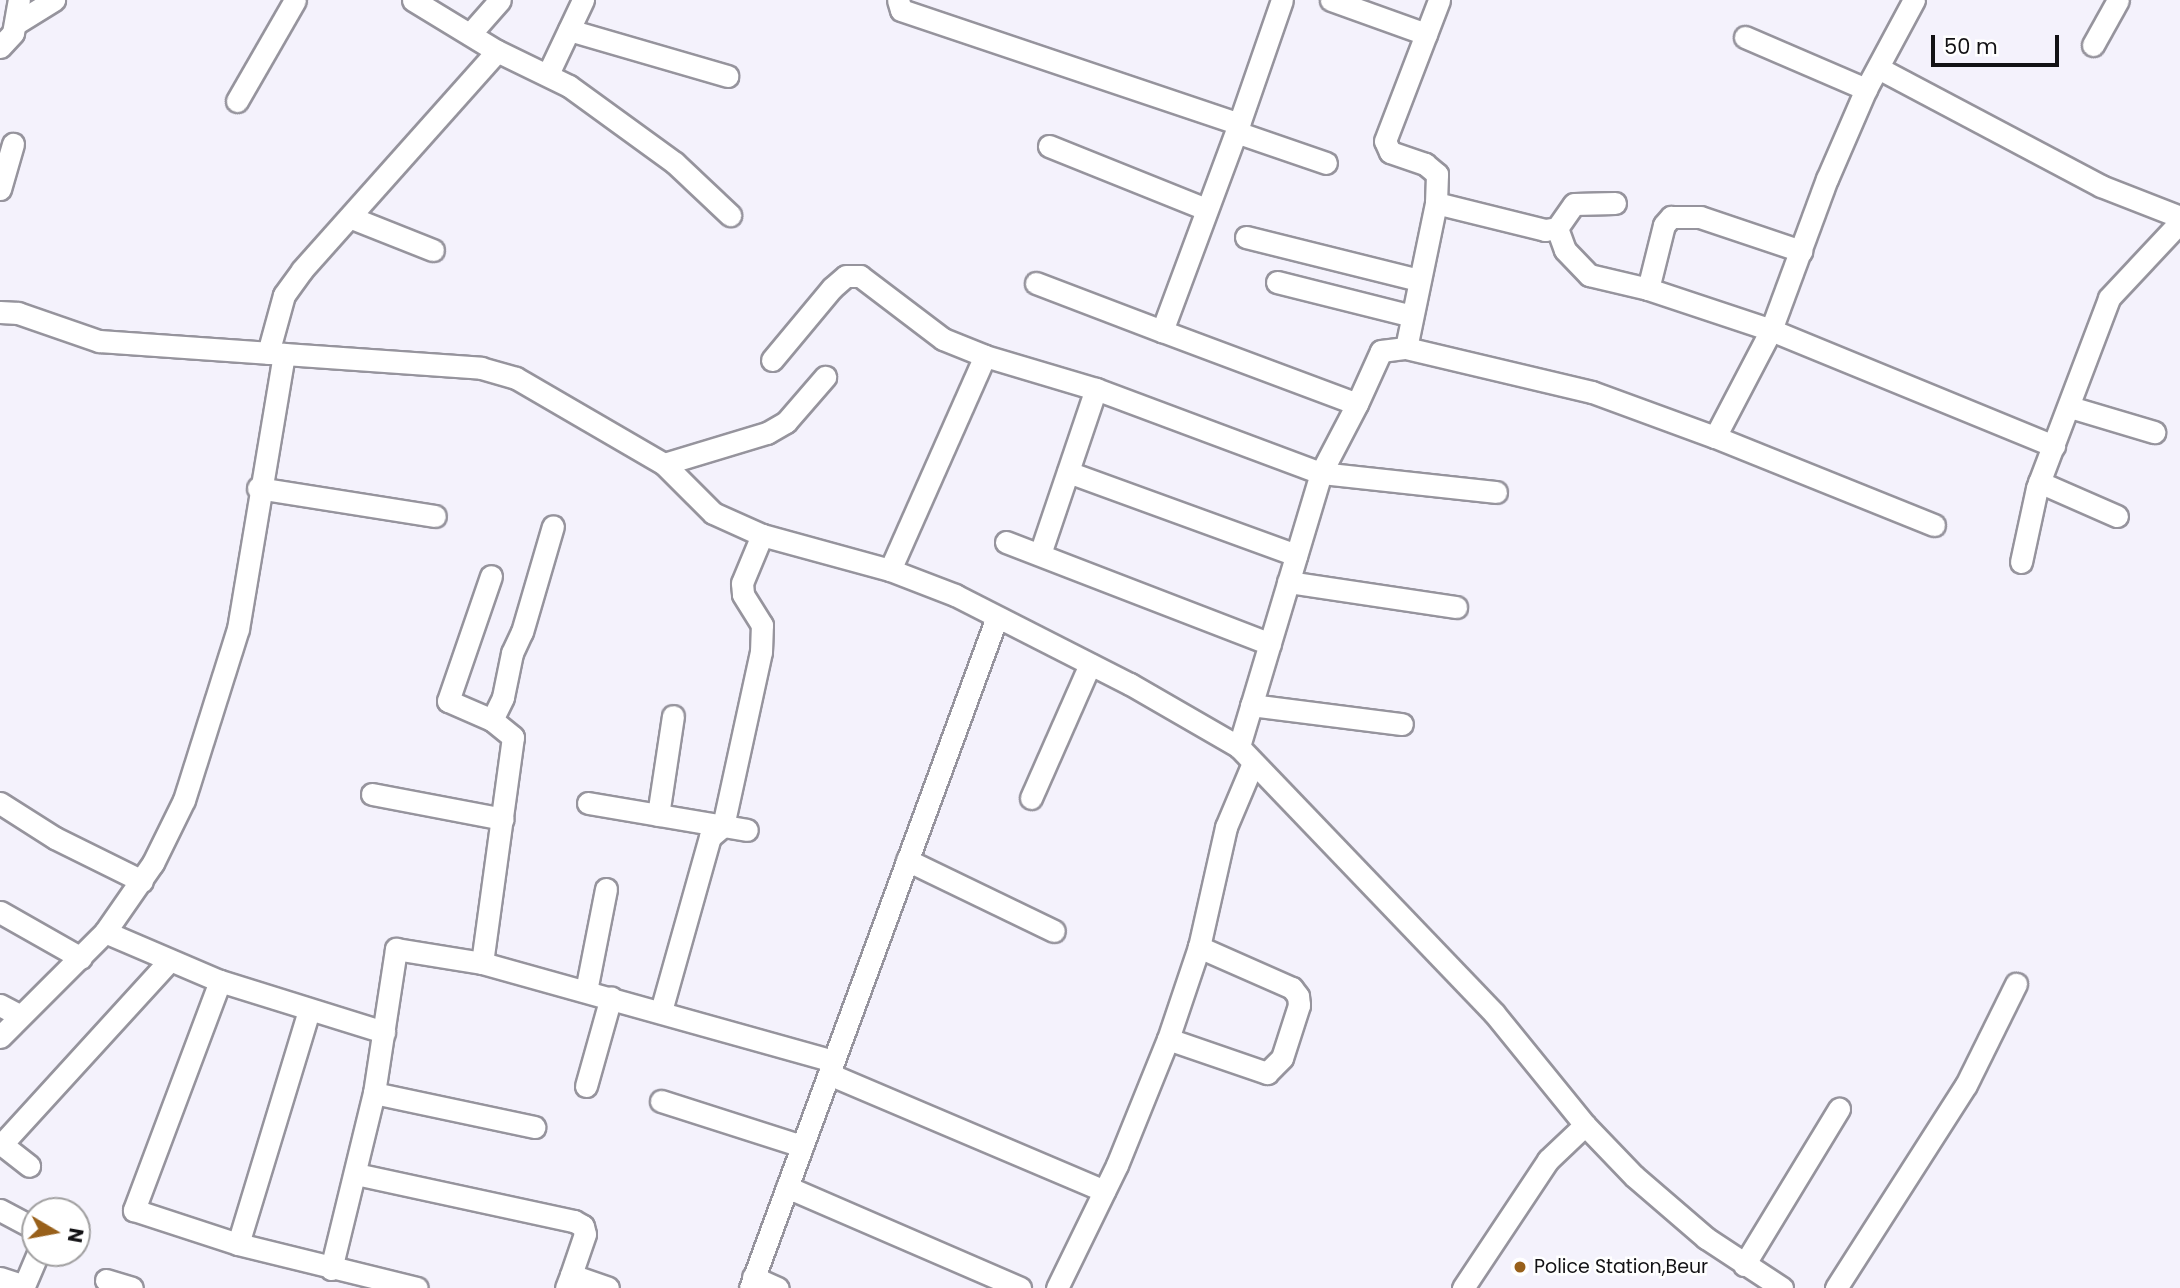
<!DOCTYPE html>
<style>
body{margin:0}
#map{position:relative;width:2180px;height:1288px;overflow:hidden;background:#f4f2fc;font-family:Poppins,sans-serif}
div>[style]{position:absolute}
.roads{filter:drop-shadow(2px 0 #96949d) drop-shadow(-2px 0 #96949d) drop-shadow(0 2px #96949d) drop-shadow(0 -2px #96949d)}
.minor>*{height:21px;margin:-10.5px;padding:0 10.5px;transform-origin:10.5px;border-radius:10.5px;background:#fff}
.dots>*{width:19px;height:19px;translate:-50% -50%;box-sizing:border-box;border:4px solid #fff;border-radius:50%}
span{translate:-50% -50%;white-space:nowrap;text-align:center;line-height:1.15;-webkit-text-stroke:5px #fff;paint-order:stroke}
.poi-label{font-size:19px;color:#131215}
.left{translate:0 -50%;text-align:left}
.north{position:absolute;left:21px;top:1197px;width:70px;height:70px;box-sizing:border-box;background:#fff;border:2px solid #a1a0a1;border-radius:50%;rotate:100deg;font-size:19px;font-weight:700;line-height:28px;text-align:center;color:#131215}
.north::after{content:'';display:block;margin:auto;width:24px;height:32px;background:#98601b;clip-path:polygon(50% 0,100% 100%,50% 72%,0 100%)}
.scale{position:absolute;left:1931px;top:35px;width:128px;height:32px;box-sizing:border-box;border:4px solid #131215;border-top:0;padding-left:9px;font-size:21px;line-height:24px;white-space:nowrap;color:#131215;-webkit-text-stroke:5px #fff;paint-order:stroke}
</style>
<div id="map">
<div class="roads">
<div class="minor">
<div style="left:413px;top:0;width:98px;rotate:31.3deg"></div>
<div style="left:898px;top:0;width:10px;rotate:73deg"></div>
<div style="left:901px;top:10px;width:357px;rotate:18.6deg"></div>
<div style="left:1239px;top:124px;width:221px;rotate:110.4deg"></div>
<div style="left:1162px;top:331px;width:208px;rotate:20.5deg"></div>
<div style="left:1357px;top:404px;width:78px;rotate:117.6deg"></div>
<div style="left:1321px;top:473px;width:286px;rotate:106.7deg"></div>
<div style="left:1239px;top:747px;width:368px;rotate:46.2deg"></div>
<div style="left:1494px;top:1013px;width:144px;rotate:50.9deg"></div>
<div style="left:1585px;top:1125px;width:71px;rotate:46.1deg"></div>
<div style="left:1634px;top:1176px;width:95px;rotate:40.7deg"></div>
<div style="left:1706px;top:1238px;width:91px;rotate:33.3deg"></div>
<div style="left:1331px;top:0;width:101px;rotate:19.7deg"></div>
<div style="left:15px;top:24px;width:46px;rotate:-31.6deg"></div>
<div style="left:569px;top:30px;width:165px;rotate:16.2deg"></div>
<div style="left:470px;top:34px;width:45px;rotate:-48.6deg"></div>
<div style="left:1745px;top:37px;width:132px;rotate:23.3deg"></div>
<div style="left:2093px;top:45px;width:51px;rotate:-60.9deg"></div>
<div style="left:0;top:47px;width:19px;rotate:-47deg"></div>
<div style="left:13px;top:33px;width:34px;rotate:-80deg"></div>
<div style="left:1880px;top:69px;width:250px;rotate:27.9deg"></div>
<div style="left:2101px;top:186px;width:85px;rotate:21.4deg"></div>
<div style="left:548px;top:74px;width:82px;rotate:-64.7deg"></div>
<div style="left:237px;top:101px;width:116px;rotate:-60.1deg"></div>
<div style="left:1239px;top:124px;width:131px;rotate:-70.9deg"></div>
<div style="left:1236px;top:132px;width:95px;rotate:19deg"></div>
<div style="left:1049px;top:146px;width:169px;rotate:21.9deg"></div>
<div style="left:0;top:189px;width:47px;rotate:-73.9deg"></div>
<div style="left:1436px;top:203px;width:112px;rotate:13.9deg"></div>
<div style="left:1545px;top:230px;width:12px;rotate:-9deg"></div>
<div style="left:1557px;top:228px;width:29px;rotate:-55deg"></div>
<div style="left:1574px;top:204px;width:41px;rotate:-1.4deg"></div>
<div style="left:352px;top:218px;width:87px;rotate:21.6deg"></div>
<div style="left:1557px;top:228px;width:23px;rotate:70deg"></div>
<div style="left:1565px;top:250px;width:35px;rotate:46deg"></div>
<div style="left:1589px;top:275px;width:61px;rotate:13.3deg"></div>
<div style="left:1648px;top:289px;width:130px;rotate:18.4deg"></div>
<div style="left:1771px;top:330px;width:306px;rotate:22.3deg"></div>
<div style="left:1246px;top:237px;width:178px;rotate:14deg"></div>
<div style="left:1277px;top:282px;width:139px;rotate:14.1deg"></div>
<div style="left:1036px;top:283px;width:135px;rotate:20.9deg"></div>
<div style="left:1648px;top:289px;width:66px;rotate:-76deg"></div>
<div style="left:1664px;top:225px;width:11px;rotate:-49deg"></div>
<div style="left:1671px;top:217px;width:29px"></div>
<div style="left:1700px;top:217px;width:107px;rotate:18.6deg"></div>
<div style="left:0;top:312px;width:18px;rotate:3deg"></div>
<div style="left:18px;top:313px;width:86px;rotate:19.1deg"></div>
<div style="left:99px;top:341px;width:383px;rotate:4deg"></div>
<div style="left:481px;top:368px;width:36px;rotate:16deg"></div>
<div style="left:516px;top:378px;width:171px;rotate:30.2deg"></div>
<div style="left:664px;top:464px;width:69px;rotate:45deg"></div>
<div style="left:713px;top:513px;width:54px;rotate:24.2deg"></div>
<div style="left:762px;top:535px;width:133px;rotate:15.3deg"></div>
<div style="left:890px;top:570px;width:70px;rotate:21deg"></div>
<div style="left:955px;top:595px;width:196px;rotate:27deg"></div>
<div style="left:1130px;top:684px;width:126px;rotate:30deg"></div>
<div style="left:1406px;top:348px;width:148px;rotate:-78.3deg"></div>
<div style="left:1436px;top:203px;width:29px;rotate:-88deg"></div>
<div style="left:1437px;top:174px;width:16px;rotate:-140deg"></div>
<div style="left:1425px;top:164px;width:37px;rotate:-161deg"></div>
<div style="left:1390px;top:152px;width:12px;rotate:-114deg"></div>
<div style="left:1385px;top:141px;width:151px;rotate:-69deg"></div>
<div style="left:268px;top:353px;width:60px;rotate:-74.6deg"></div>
<div style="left:284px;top:295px;width:31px;rotate:-54deg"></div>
<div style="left:302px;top:270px;width:293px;rotate:-48.3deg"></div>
<div style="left:497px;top:51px;width:80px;rotate:25.9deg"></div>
<div style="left:569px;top:86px;width:131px;rotate:36deg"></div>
<div style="left:675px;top:163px;width:76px;rotate:43.4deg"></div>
<div style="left:772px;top:360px;width:94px;rotate:-50.2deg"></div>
<div style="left:832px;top:288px;width:18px;rotate:-41deg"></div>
<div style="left:846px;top:276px;width:14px"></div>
<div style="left:860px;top:276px;width:104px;rotate:37.2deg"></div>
<div style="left:943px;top:339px;width:45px;rotate:22deg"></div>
<div style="left:1357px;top:404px;width:58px;rotate:-65.6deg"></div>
<div style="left:1381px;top:351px;width:25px;rotate:-7deg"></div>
<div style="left:1406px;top:348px;width:191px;rotate:13.3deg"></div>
<div style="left:1592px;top:392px;width:131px;rotate:20.1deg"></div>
<div style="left:1715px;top:437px;width:121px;rotate:-62.4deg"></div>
<div style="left:1771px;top:330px;width:161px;rotate:-69.7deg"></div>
<div style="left:1827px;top:179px;width:98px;rotate:-66.6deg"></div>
<div style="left:1866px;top:89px;width:101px;rotate:-61.7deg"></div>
<div style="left:2070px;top:407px;width:88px;rotate:16.6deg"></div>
<div style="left:1715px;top:437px;width:236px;rotate:21.9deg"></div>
<div style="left:664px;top:464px;width:108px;rotate:-16.8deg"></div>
<div style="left:767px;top:433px;width:22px;rotate:-30deg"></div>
<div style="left:786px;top:422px;width:60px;rotate:-49.1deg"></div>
<div style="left:1068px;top:472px;width:243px;rotate:20deg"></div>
<div style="left:2039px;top:482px;width:85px;rotate:23.6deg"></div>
<div style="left:258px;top:488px;width:179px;rotate:9deg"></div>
<div style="left:1006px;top:542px;width:283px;rotate:21.1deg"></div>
<div style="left:1040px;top:554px;width:174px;rotate:-71.3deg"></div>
<div style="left:2021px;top:562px;width:76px;rotate:-77.8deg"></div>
<div style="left:2037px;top:488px;width:203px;rotate:-69.2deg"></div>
<div style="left:2109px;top:298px;width:104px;rotate:-46.9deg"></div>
<div style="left:890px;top:570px;width:234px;rotate:-66.1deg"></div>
<div style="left:985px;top:356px;width:116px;rotate:16.6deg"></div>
<div style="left:1096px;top:389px;width:240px;rotate:20.5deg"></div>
<div style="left:1321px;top:473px;width:176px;rotate:6.2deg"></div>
<div style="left:1288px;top:582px;width:170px;rotate:8.5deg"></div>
<div style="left:1251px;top:705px;width:152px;rotate:7.2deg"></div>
<div style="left:492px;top:720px;width:25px;rotate:-64deg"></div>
<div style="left:503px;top:697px;width:45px;rotate:-78.4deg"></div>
<div style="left:512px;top:653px;width:23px;rotate:-65deg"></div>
<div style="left:522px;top:632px;width:110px;rotate:-73.7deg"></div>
<div style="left:372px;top:794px;width:133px;rotate:10.8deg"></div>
<div style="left:1031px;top:798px;width:146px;rotate:-66.2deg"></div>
<div style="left:0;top:803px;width:65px;rotate:32.5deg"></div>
<div style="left:55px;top:838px;width:97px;rotate:26.3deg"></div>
<div style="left:588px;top:803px;width:161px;rotate:9.6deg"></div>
<div style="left:658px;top:815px;width:100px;rotate:-81.4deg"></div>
<div style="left:907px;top:860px;width:163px;rotate:25.8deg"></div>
<div style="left:0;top:912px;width:93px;rotate:29.6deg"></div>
<div style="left:105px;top:932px;width:125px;rotate:23.1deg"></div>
<div style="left:220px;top:981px;width:172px;rotate:17.3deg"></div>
<div style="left:482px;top:963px;width:228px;rotate:-82.2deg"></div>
<div style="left:513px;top:737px;width:27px;rotate:-141deg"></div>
<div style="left:492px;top:720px;width:48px;rotate:-156.6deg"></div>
<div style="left:448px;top:701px;width:132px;rotate:-71deg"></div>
<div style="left:220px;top:981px;width:245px;rotate:110.6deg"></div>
<div style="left:134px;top:1210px;width:109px;rotate:18.1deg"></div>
<div style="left:238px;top:1244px;width:184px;rotate:13.8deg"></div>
<div style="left:586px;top:991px;width:104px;rotate:-78.9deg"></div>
<div style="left:0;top:1005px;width:21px;rotate:28deg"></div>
<div style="left:661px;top:1011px;width:181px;rotate:-74.3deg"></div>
<div style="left:710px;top:837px;width:17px;rotate:-40deg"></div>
<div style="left:723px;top:826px;width:178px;rotate:-77.7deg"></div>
<div style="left:761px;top:652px;width:27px;rotate:-88deg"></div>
<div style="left:762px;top:625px;width:36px;rotate:-122deg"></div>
<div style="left:743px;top:594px;width:11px;rotate:-95deg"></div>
<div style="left:742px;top:583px;width:52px;rotate:-67.4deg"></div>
<div style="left:0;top:1037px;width:148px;rotate:-45deg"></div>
<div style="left:105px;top:932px;width:84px;rotate:-55.2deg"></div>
<div style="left:153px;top:863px;width:70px;rotate:-63.8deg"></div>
<div style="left:184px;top:800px;width:179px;rotate:-72.5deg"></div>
<div style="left:238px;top:629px;width:279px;rotate:-80.5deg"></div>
<div style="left:1168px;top:1039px;width:105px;rotate:19deg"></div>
<div style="left:1267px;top:1073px;width:21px;rotate:-45deg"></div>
<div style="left:1282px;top:1058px;width:56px;rotate:-72.2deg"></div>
<div style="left:1299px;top:1005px;width:9px;rotate:-96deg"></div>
<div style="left:1298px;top:996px;width:10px;rotate:-127deg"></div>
<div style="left:1292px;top:988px;width:102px;rotate:-156.2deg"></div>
<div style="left:829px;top:1074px;width:299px;rotate:23deg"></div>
<div style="left:586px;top:1086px;width:92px;rotate:-74.3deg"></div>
<div style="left:374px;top:1093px;width:164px;rotate:12deg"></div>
<div style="left:661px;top:1101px;width:148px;rotate:17.7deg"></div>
<div style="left:0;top:1143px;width:37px;rotate:38deg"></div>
<div style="left:2px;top:1144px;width:248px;rotate:-47.6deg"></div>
<div style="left:356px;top:1174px;width:223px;rotate:12.2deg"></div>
<div style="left:574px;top:1221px;width:10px;rotate:29deg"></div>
<div style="left:583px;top:1226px;width:8px;rotate:76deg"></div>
<div style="left:585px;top:1234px;width:43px;rotate:108.9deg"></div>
<div style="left:787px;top:1187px;width:254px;rotate:23.4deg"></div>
<div style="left:0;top:1210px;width:40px;rotate:28deg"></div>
<div style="left:238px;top:1244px;width:245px;rotate:-73.1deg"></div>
<div style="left:1744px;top:1265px;width:183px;rotate:-58.7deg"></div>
<div style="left:331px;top:1269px;width:181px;rotate:-76.3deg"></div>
<div style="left:374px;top:1093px;width:146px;rotate:-81.3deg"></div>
<div style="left:396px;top:949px;width:87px;rotate:9.2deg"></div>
<div style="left:482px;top:963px;width:364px;rotate:15.6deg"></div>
<div style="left:753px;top:1277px;width:27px;rotate:24deg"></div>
<div style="left:0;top:1278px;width:25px;rotate:18deg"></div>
<div style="left:24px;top:1286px;width:36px;rotate:-67deg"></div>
<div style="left:106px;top:1280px;width:27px;rotate:17deg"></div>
<div style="left:566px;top:1288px;width:14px;rotate:-69deg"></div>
<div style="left:571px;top:1275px;width:39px;rotate:19deg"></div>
<div style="left:750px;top:1288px;width:715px;rotate:-69.79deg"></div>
<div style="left:1057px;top:1288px;width:137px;rotate:-64deg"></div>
<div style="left:1117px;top:1165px;width:136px;rotate:-68deg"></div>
<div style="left:1168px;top:1039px;width:97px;rotate:-71.4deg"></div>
<div style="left:1199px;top:947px;width:123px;rotate:-77.3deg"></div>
<div style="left:1226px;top:827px;width:69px;rotate:-67.1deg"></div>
<div style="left:1463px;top:1288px;width:154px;rotate:-56.4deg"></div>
<div style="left:1548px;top:1160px;width:51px;rotate:-43.4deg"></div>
<div style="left:1836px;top:1288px;width:241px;rotate:-57.4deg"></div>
<div style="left:1966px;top:1085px;width:113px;rotate:-63.7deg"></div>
</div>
</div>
<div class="dots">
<div style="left:1520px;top:1267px;background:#98601b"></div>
</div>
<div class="poi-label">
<span class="left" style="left:1534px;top:1267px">Police Station,Beur</span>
</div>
<div class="north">N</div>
<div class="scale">50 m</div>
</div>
